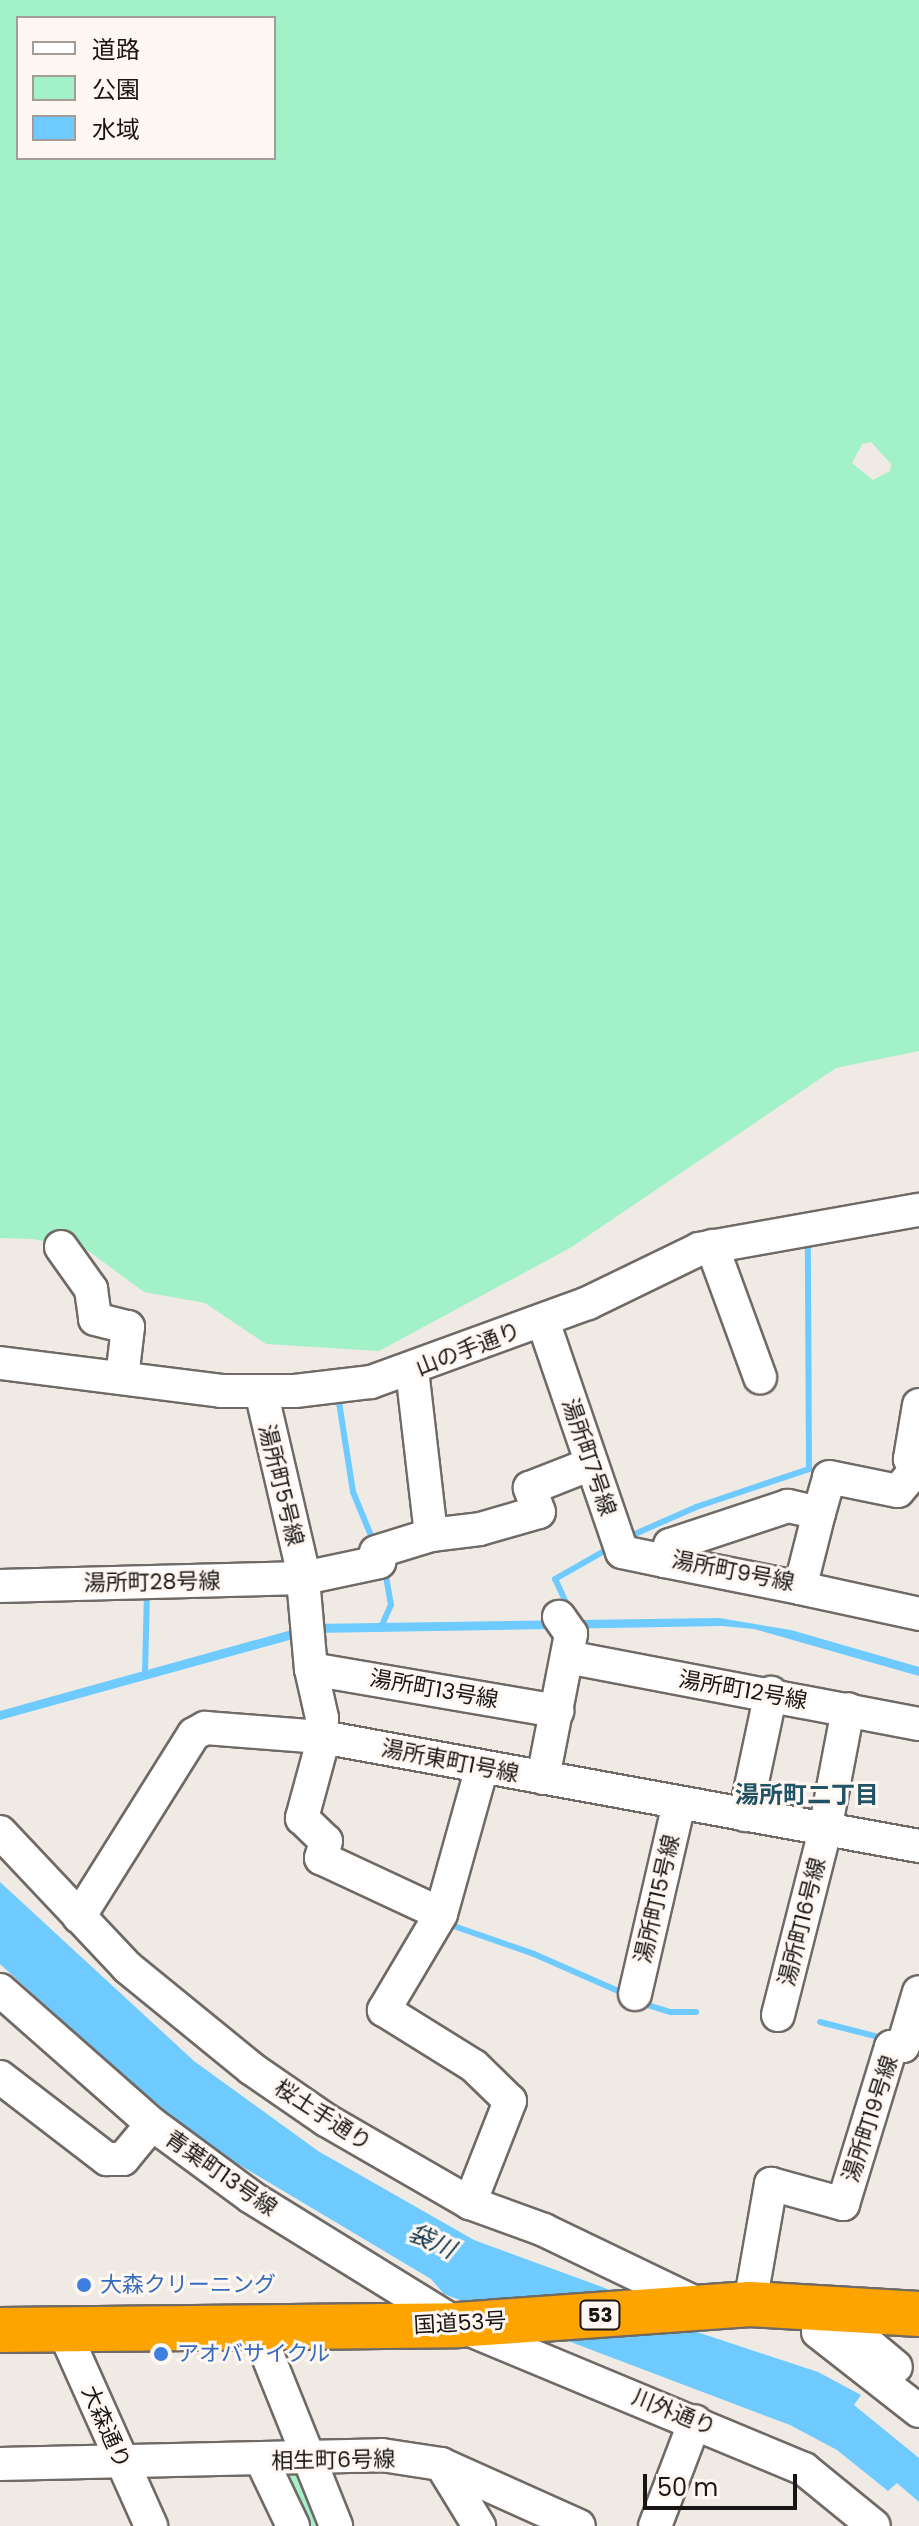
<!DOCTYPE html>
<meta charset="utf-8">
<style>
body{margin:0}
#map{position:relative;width:919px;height:2526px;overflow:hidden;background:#f0eae5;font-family:Poppins,"Noto Sans JP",sans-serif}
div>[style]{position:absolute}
.green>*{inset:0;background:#a2f1c9}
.water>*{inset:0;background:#6ecaff}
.stream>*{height:6px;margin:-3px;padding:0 3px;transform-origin:3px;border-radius:3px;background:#6ecaff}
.roads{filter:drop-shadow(2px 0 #706a66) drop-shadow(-2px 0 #706a66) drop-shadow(0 2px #706a66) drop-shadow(0 -2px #706a66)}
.minor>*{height:32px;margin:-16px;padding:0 16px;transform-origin:16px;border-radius:16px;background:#fff}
.highway>*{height:44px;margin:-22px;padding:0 22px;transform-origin:22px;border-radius:22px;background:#fda400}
.dots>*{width:22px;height:22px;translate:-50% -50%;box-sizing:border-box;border:4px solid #fef7f2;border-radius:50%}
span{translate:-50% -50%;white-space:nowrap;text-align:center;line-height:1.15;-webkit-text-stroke:6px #fef7f2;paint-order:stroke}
.shield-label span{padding:2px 6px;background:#fef7f2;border:2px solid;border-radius:6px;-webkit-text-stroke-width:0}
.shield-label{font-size:20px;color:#181614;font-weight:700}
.street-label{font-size:22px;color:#181614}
.shop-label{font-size:22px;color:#366cbe}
.left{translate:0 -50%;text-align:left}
.neighbourhood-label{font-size:24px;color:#215364;font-weight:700}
.water-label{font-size:24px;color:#0d364b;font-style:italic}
.legend{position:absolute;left:16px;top:16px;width:260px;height:144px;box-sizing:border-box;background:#fef7f2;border:2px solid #a29d99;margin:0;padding:10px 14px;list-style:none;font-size:24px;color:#181614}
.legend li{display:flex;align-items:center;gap:16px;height:40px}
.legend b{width:40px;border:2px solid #a29d99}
.scale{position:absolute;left:643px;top:2474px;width:154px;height:36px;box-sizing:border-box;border:4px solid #181614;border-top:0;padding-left:10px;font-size:24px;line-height:28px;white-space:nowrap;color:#181614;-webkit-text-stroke:6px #fef7f2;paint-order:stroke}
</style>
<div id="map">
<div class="green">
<div style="clip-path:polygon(evenodd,0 0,919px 0,919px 1051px,836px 1068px,570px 1248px,379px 1351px,266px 1344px,205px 1303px,144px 1292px,87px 1250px,33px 1239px,0 1238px,0 0,18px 18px,274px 18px,274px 158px,18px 158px,18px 18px,0 0,871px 442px,891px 464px,890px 471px,873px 480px,852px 463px,862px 444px,871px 442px)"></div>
<div style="clip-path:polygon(281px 2467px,295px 2473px,321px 2526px,301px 2526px)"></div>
</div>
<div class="water">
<div style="clip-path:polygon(719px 1618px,791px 1630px,919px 1667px,919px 1676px,754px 1629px,722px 1626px,315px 1633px,0 1720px,0 1711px,313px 1624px)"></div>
<div style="clip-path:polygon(0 1882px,194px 2061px,318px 2151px,474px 2240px,605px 2288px,691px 2330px,818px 2372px,861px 2395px,854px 2405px,919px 2458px,919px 2502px,897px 2483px,888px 2491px,837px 2450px,790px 2425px,444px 2294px,431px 2279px,213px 2149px,131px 2083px,0 1964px)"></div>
</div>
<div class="stream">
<div style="left:338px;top:1396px;width:97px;rotate:81.1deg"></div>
<div style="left:353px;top:1492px;width:55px;rotate:67.6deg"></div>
<div style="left:628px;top:1537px;width:74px;rotate:-23.8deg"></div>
<div style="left:696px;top:1507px;width:119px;rotate:-18.6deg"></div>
<div style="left:809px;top:1469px;width:229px;rotate:-90.3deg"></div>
<div style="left:570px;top:1611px;width:35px;rotate:-115deg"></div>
<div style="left:555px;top:1579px;width:64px;rotate:-29.7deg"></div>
<div style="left:382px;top:1625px;width:22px;rotate:-66deg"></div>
<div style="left:391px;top:1605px;width:35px;rotate:-100deg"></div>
<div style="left:145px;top:1673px;width:81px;rotate:-88.6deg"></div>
<div style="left:448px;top:1924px;width:91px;rotate:19.2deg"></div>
<div style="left:534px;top:1954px;width:99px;rotate:23.7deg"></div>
<div style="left:641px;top:2003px;width:31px;rotate:17deg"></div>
<div style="left:671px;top:2012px;width:25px"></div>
<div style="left:820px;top:2022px;width:68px;rotate:14.4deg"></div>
</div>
<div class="roads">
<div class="minor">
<div style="left:712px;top:1246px;width:140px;rotate:69.9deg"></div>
<div style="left:61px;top:1247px;width:52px;rotate:54.5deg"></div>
<div style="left:91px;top:1289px;width:30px;rotate:82deg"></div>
<div style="left:95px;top:1319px;width:34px;rotate:14deg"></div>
<div style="left:128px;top:1327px;width:51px;rotate:96.7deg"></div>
<div style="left:543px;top:1321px;width:244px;rotate:71.1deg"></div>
<div style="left:622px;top:1552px;width:44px;rotate:11.8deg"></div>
<div style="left:0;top:1363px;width:223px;rotate:7.2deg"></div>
<div style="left:221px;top:1391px;width:74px"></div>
<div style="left:295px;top:1391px;width:77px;rotate:-6.8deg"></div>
<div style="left:371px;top:1382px;width:231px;rotate:-20deg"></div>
<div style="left:588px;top:1303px;width:123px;rotate:-25.9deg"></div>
<div style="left:699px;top:1249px;width:223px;rotate:-10.1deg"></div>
<div style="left:412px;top:1370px;width:166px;rotate:83.4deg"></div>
<div style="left:261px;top:1391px;width:181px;rotate:76.9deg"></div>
<div style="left:302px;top:1567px;width:102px;rotate:85deg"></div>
<div style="left:311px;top:1669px;width:50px;rotate:77.3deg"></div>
<div style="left:322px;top:1718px;width:30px;rotate:92deg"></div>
<div style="left:321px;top:1748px;width:73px;rotate:105.2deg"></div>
<div style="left:302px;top:1818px;width:33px;rotate:44deg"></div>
<div style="left:326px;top:1841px;width:18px;rotate:106deg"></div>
<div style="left:321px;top:1858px;width:132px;rotate:25deg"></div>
<div style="left:441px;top:1914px;width:112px;rotate:120.7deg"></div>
<div style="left:384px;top:2010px;width:106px;rotate:31.9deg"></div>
<div style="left:474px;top:2066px;width:50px;rotate:44.2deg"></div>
<div style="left:510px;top:2101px;width:110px;rotate:111.4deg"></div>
<div style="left:919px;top:1405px;width:55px;rotate:99.5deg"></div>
<div style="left:910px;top:1459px;width:10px;rotate:24deg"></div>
<div style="left:819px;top:1513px;width:32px;rotate:-167deg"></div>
<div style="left:788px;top:1506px;width:124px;rotate:161.7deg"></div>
<div style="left:670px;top:1545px;width:17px;rotate:107deg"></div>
<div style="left:665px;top:1561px;width:138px;rotate:11.3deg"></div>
<div style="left:800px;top:1588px;width:77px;rotate:-75.8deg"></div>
<div style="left:819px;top:1513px;width:37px;rotate:-74deg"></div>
<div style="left:829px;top:1477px;width:70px;rotate:11.5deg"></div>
<div style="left:898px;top:1491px;width:33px;rotate:-50deg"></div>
<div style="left:0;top:1586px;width:304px;rotate:-1.5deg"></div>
<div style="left:304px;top:1578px;width:77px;rotate:-12deg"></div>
<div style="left:379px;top:1562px;width:10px;rotate:-107deg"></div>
<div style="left:376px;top:1552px;width:58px;rotate:-17.2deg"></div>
<div style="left:431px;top:1535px;width:49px;rotate:-7deg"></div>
<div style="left:480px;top:1529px;width:61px;rotate:-16.1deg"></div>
<div style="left:539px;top:1512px;width:26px;rotate:-111deg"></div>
<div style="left:530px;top:1488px;width:66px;rotate:-21.5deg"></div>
<div style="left:800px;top:1588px;width:122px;rotate:12.3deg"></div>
<div style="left:567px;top:1657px;width:358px;rotate:10.8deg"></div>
<div style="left:311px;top:1669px;width:250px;rotate:9.7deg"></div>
<div style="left:543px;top:1778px;width:147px;rotate:-79deg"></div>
<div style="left:571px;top:1634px;width:21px;rotate:-125deg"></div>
<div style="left:745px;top:1815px;width:125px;rotate:-78deg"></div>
<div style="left:0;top:1832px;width:185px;rotate:46.7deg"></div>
<div style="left:127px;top:1967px;width:161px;rotate:39.2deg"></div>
<div style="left:252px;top:2069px;width:90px;rotate:34.6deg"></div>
<div style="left:326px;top:2120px;width:166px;rotate:30deg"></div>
<div style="left:470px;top:2203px;width:79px;rotate:20deg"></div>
<div style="left:544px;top:2230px;width:178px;rotate:25.7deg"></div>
<div style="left:441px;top:1914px;width:153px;rotate:-74.4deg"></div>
<div style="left:79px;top:1917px;width:216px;rotate:-57.9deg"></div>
<div style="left:194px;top:1734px;width:13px;rotate:-29deg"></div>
<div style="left:205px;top:1728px;width:117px;rotate:4.4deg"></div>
<div style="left:322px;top:1737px;width:607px;rotate:10.35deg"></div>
<div style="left:0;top:1990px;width:203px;rotate:41.4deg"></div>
<div style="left:635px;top:1994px;width:195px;rotate:-77deg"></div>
<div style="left:778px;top:2015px;width:191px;rotate:-75.7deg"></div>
<div style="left:825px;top:1830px;width:123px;rotate:-79.2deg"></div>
<div style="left:0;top:2077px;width:135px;rotate:37.5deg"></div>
<div style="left:107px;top:2159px;width:16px"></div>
<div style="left:123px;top:2159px;width:45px;rotate:-50.4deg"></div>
<div style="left:152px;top:2124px;width:123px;rotate:36.4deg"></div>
<div style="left:251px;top:2197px;width:243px;rotate:31.7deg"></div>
<div style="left:458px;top:2325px;width:375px;rotate:22.6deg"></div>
<div style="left:804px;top:2469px;width:90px;rotate:39.2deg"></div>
<div style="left:750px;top:2304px;width:122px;rotate:-80.1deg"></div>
<div style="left:771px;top:2184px;width:75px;rotate:15.5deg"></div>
<div style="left:843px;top:2204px;width:164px;rotate:-73deg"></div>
<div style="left:891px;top:2047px;width:12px;rotate:-5deg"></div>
<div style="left:903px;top:2046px;width:56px;rotate:-73.5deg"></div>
<div style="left:829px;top:2311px;width:87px;rotate:39.9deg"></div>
<div style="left:63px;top:2329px;width:216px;rotate:65.9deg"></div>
<div style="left:257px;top:2329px;width:212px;rotate:68.1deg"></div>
<div style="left:818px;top:2332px;width:128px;rotate:38deg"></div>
<div style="left:262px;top:2461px;width:72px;rotate:64.5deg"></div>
<div style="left:0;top:2464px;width:382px;rotate:-1.3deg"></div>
<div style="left:382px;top:2455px;width:60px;rotate:8.7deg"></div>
<div style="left:441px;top:2464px;width:151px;rotate:24.2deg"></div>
<div style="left:441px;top:2464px;width:73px;rotate:58.5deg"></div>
<div style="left:655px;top:2526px;width:112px;rotate:-69.1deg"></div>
</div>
<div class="highway">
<div style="left:0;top:2330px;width:458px;rotate:-0.6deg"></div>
<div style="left:458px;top:2325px;width:293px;rotate:-4.1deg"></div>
<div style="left:750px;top:2304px;width:169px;rotate:3.4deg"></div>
</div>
</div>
<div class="dots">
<div style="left:84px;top:2285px;background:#3f7fe0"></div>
<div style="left:161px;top:2354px;background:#3f7fe0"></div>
</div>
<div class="shield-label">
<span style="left:600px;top:2315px">53</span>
</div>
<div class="street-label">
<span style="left:468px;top:1349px;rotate:-21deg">山の手通り</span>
<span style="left:589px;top:1457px;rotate:71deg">湯所町7号線</span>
<span style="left:281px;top:1485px;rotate:76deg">湯所町5号線</span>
<span style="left:733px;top:1571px;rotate:11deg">湯所町9号線</span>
<span style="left:152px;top:1582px;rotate:-1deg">湯所町28号線</span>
<span style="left:434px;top:1689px;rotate:10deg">湯所町13号線</span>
<span style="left:743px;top:1690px;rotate:10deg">湯所町12号線</span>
<span style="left:450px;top:1761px;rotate:11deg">湯所東町1号線</span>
<span style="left:657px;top:1899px;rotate:-77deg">湯所町15号線</span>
<span style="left:802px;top:1922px;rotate:-76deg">湯所町16号線</span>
<span style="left:323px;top:2115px;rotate:33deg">桜土手通り</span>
<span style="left:870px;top:2119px;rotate:-72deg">湯所町19号線</span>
<span style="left:221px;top:2173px;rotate:35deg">青葉町13号線</span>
<span style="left:460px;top:2323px;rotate:-3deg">国道53号</span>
<span style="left:674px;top:2412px;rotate:22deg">川外通り</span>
<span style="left:106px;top:2427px;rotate:66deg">大森通り</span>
<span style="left:333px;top:2460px;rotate:-1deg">相生町6号線</span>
</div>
<div class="shop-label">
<span class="left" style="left:100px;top:2285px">大森クリーニング</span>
<span class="left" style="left:177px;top:2354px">アオバサイクル</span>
</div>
<div class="neighbourhood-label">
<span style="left:807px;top:1795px">湯所町二丁目</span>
</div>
<div class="water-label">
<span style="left:432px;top:2241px;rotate:25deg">袋川</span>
</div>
<ul class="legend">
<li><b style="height:10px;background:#fff"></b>道路</li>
<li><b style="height:22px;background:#a2f1c9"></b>公園</li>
<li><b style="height:22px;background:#6ecaff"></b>水域</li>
</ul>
<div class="scale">50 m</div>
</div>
